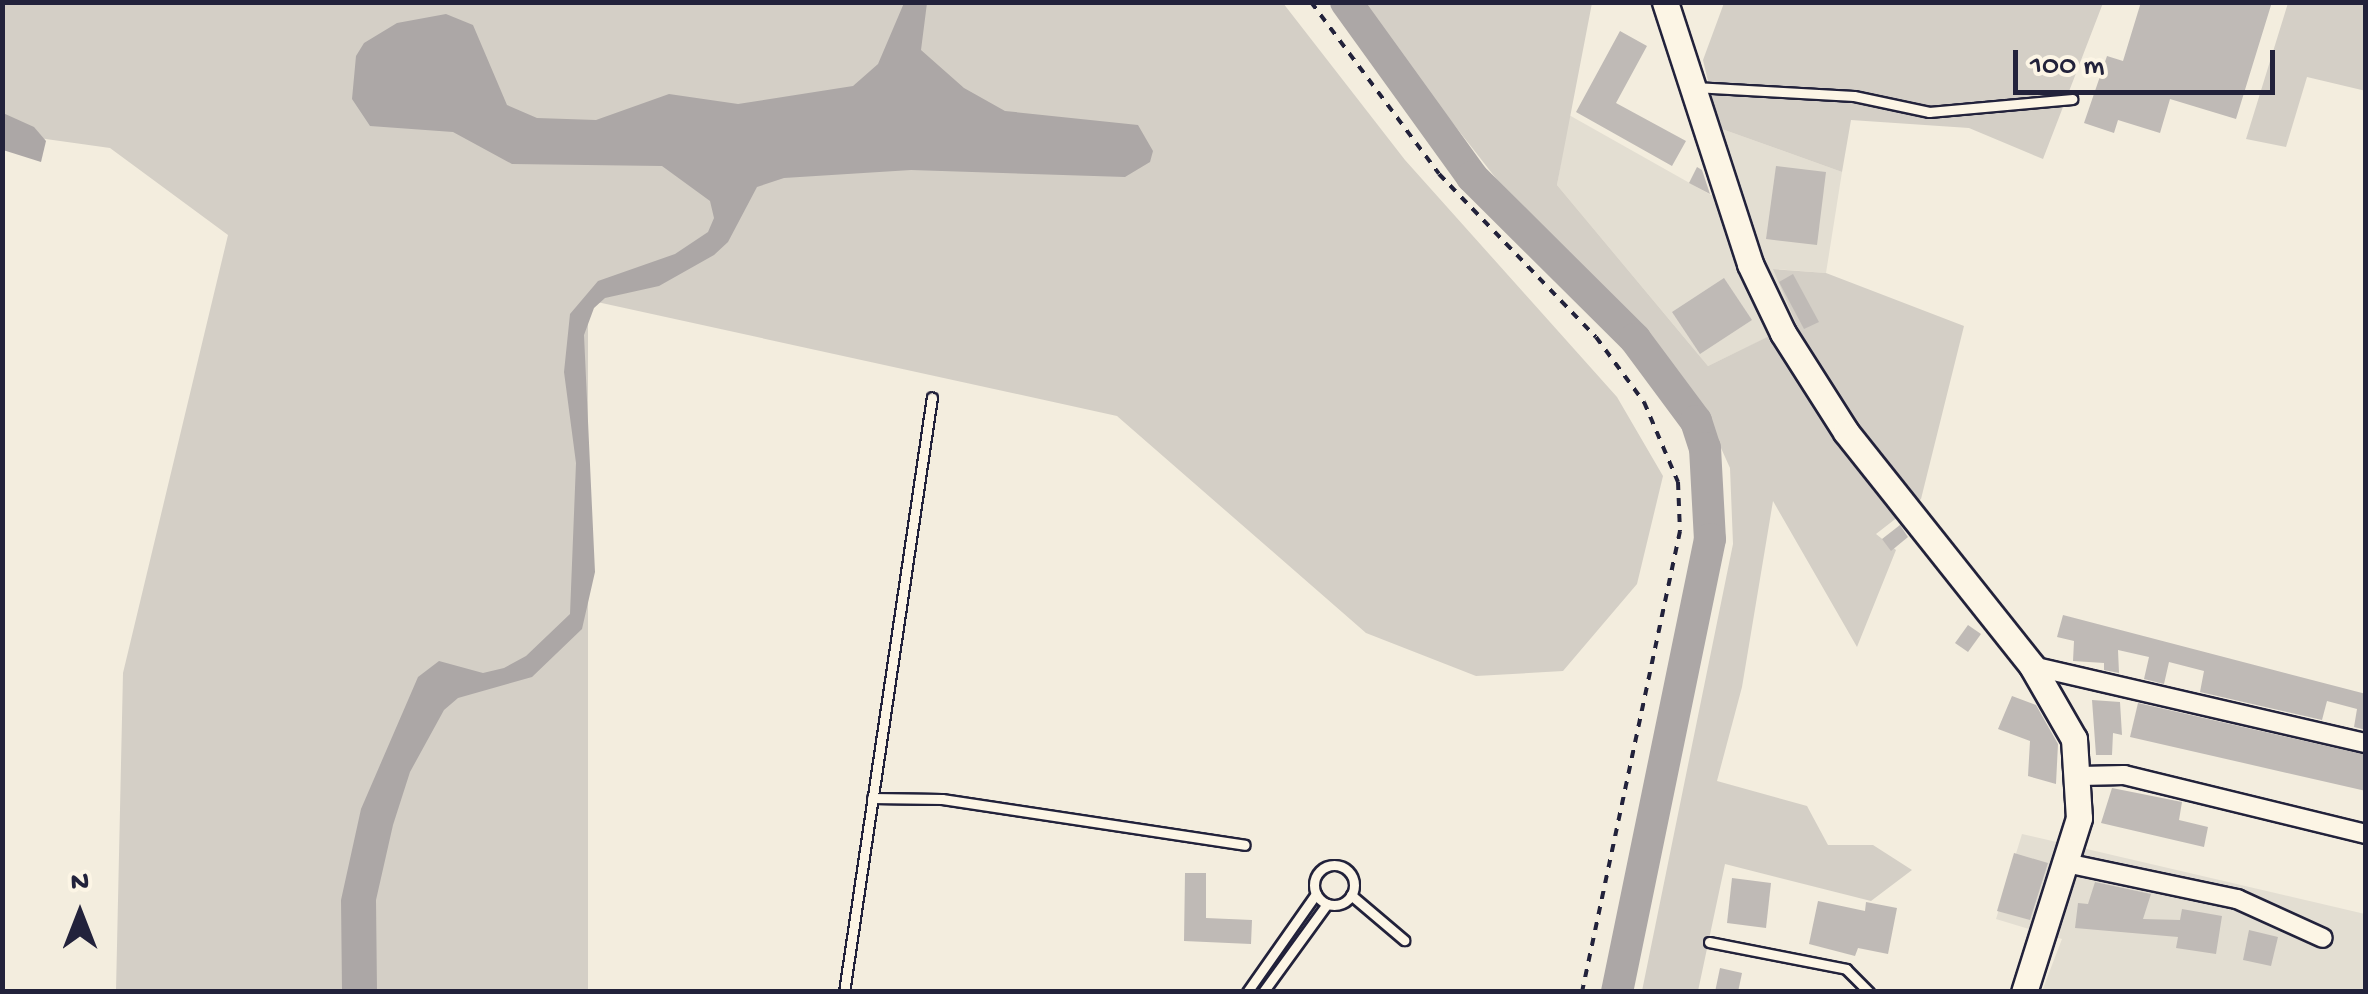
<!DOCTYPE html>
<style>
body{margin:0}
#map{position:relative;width:2368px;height:994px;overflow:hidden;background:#f3edde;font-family:"Gochi Hand",sans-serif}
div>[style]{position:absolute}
.built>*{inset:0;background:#e3ded2}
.green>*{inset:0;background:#d4cfc6}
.water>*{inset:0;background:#aca7a6}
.river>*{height:32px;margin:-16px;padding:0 16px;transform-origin:16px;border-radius:16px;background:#aca7a6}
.building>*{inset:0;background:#bfbab6}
.path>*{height:4px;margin-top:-2px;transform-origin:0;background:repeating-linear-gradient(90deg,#22223b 0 8px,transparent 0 16px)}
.roads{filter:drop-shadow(2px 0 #22223b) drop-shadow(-2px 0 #22223b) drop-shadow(0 2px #22223b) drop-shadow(0 -2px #22223b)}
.lane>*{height:9px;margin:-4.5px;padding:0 4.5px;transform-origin:4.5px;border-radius:4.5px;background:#fcf5e5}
.lane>.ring{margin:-4.5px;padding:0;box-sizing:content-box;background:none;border:9px solid #fcf5e5;border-radius:50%}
.street>*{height:18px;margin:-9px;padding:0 9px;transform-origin:9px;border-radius:9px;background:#fcf5e5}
.secondary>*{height:25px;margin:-12.5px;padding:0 12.5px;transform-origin:12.5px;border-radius:12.5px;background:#fcf5e5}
span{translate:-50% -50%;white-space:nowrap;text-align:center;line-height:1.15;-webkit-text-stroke:8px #fcf5e5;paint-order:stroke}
.frame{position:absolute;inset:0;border:5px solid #22223b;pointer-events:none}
.north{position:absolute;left:30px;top:864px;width:100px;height:100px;-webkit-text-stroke:8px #fcf5e5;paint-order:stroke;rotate:0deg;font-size:28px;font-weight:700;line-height:40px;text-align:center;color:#22223b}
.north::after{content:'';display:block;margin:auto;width:35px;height:45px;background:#22223b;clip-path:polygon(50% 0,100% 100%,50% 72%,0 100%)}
.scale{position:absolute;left:2013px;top:50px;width:262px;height:45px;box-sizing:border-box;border:5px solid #22223b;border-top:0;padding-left:12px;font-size:30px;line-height:35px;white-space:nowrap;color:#22223b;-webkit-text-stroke:8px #fcf5e5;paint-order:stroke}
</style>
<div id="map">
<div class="built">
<div style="clip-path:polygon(1569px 115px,1718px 199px,1719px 128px,1842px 172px,1826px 273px,1774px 269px,1797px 323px,1708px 366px,1557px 185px)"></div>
<div style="clip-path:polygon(2022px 834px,2365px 914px,2365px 991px,2042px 991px,2062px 939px,1996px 919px)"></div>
</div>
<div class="green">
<div style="clip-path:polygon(3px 3px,1283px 3px,1405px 160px,1617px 397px,1663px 476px,1637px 584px,1563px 671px,1476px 676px,1366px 633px,1117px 416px,588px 300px,588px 991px,116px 991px,123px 673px,228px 235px,110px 148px,3px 133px)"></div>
<div style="clip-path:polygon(1359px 3px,1592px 3px,1557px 185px,1708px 366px,1796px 323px,1773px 269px,1826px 273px,1964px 326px,1921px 499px,1876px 534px,1896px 550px,1857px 647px,1773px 501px,1742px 687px,1717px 781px,1807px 806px,1828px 845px,1873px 845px,1912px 870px,1871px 901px,1725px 864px,1698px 991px,1642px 991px,1733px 544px,1730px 468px,1703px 408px,1641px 324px,1516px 204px)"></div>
<div style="clip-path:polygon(1724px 3px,2103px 3px,2043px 159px,1969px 128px,1851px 120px,1842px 172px,1719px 128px,1703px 60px)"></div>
<div style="clip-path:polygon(2288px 3px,2365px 3px,2366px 91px,2307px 77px,2286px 147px,2246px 139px)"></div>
</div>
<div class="water">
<div style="clip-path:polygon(904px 3px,927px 3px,921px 50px,964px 88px,1005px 111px,1138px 125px,1153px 151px,1150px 162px,1125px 177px,911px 170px,784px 178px,757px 187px,728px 242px,714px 255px,659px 286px,605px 298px,594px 308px,584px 335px,595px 572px,582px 629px,532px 677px,458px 698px,444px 710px,410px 772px,393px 825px,376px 900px,377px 991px,342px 991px,341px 900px,361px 809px,418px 677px,439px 661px,483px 673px,504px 668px,526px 656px,570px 614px,576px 463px,564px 372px,570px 314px,598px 281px,675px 254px,708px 232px,714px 218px,710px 201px,662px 166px,512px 164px,453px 132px,370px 126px,352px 99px,356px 56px,364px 43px,397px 23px,446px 14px,473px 25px,507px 105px,537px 118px,596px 120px,669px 94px,738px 104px,853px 86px,878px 64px)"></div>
<div style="clip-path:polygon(3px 113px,34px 127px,46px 141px,41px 162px,3px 150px)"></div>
</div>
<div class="river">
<div style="left:1346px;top:2px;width:216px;rotate:54.2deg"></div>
<div style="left:1472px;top:177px;width:230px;rotate:44.8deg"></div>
<div style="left:1635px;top:339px;width:102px;rotate:53.4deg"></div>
<div style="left:1696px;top:421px;width:28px;rotate:72deg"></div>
<div style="left:1705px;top:448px;width:91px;rotate:86.9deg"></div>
<div style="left:1710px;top:539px;width:462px;rotate:101.6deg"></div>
</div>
<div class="building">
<div style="clip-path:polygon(2141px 2px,2272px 2px,2236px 119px,2170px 99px,2160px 133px,2118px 120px,2114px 133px,2084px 123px,2107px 56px,2123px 61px)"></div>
<div style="clip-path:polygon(1620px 31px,1647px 46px,1616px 103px,1686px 141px,1672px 166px,1576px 112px)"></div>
<div style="clip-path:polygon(1776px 166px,1826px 172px,1817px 245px,1766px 239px)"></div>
<div style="clip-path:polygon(1697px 167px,1702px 170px,1710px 194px,1689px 183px)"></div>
<div style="clip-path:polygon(1793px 274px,1819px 322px,1804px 329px,1779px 282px)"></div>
<div style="clip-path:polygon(1724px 278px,1752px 320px,1700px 354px,1672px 312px)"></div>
<div style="clip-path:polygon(1900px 525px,1908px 537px,1891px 551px,1882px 539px)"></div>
<div style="clip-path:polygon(2063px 615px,2366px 694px,2366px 730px,2354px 727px,2357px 709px,2327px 701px,2322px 720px,2200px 692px,2204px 671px,2169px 662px,2164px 684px,2144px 679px,2149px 657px,2118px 650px,2119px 673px,2104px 670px,2104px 663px,2073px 661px,2074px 641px,2057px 637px)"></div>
<div style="clip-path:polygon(1968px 625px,1981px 634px,1968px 652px,1955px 643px)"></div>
<div style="clip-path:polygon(2012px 696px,2036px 705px,2058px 744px,2056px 784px,2028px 776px,2030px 741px,1998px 729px)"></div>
<div style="clip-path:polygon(2092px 700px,2120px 702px,2122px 735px,2113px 733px,2112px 755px,2096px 755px)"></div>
<div style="clip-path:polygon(2138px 703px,2366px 755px,2366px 791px,2130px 737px)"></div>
<div style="clip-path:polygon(2112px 788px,2182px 802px,2179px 820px,2208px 827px,2204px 847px,2101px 823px)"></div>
<div style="clip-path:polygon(2014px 853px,2048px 863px,2030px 920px,1997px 911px)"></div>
<div style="clip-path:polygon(1185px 873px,1206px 873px,1206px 918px,1252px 920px,1251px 944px,1184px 941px)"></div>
<div style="clip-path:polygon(1732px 878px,1771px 883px,1766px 928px,1727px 923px)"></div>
<div style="clip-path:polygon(2095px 882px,2151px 894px,2143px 919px,2180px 920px,2182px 909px,2222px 916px,2216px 954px,2176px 948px,2178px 937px,2075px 928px,2078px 903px,2088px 904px)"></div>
<div style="clip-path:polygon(1818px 901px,1865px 911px,1866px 902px,1897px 908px,1888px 954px,1858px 948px,1855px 956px,1809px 944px)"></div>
<div style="clip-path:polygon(2249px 930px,2278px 937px,2271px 966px,2243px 960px)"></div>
<div style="clip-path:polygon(1720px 968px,1742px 973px,1738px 992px,1715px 992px)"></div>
</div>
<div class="path">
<div style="left:1311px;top:2px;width:214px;rotate:53.3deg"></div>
<div style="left:1439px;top:174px;width:226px;rotate:46.1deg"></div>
<div style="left:1596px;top:337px;width:81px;rotate:53.6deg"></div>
<div style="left:1644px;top:402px;width:87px;rotate:67deg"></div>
<div style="left:1678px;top:482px;width:49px;rotate:87.7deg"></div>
<div style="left:1680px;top:531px;width:471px;rotate:102deg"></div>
</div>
<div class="roads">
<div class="lane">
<div style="left:1694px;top:87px;width:160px;rotate:3.2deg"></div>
<div style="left:1854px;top:96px;width:77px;rotate:12deg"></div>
<div style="left:1929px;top:112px;width:144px;rotate:-5.2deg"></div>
<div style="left:872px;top:798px;width:70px;rotate:0.8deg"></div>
<div style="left:942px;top:799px;width:306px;rotate:8.6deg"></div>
<div class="ring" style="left:1314px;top:865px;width:31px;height:31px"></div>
<div style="left:1351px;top:895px;width:70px;rotate:40.3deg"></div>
<div style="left:1709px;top:942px;width:140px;rotate:11.1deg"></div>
<div style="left:1846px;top:969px;width:33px;rotate:45deg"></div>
<div style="left:844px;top:992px;width:601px;rotate:-81.59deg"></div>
<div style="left:1247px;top:992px;width:120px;rotate:-54.9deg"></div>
<div style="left:1263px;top:992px;width:109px;rotate:-54deg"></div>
</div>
<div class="street">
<div style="left:2032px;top:666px;width:343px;rotate:13deg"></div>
<div style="left:2081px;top:776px;width:43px;rotate:-1.3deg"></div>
<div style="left:2124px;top:775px;width:249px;rotate:13.7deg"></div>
<div style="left:2066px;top:863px;width:175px;rotate:11.9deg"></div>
<div style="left:2237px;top:899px;width:94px;rotate:24.4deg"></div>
</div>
<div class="secondary">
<div style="left:1665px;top:2px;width:275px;rotate:72deg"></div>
<div style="left:1750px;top:264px;width:76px;rotate:64.4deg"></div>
<div style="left:1783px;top:333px;width:117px;rotate:57.5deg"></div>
<div style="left:1846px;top:432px;width:299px;rotate:51.5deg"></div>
<div style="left:2032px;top:666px;width:84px;rotate:60.1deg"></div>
<div style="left:2074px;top:739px;width:79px;rotate:86.4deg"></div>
<div style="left:2079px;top:818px;width:182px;rotate:107.5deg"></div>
</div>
</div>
<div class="frame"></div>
<div class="north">N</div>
<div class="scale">100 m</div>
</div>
